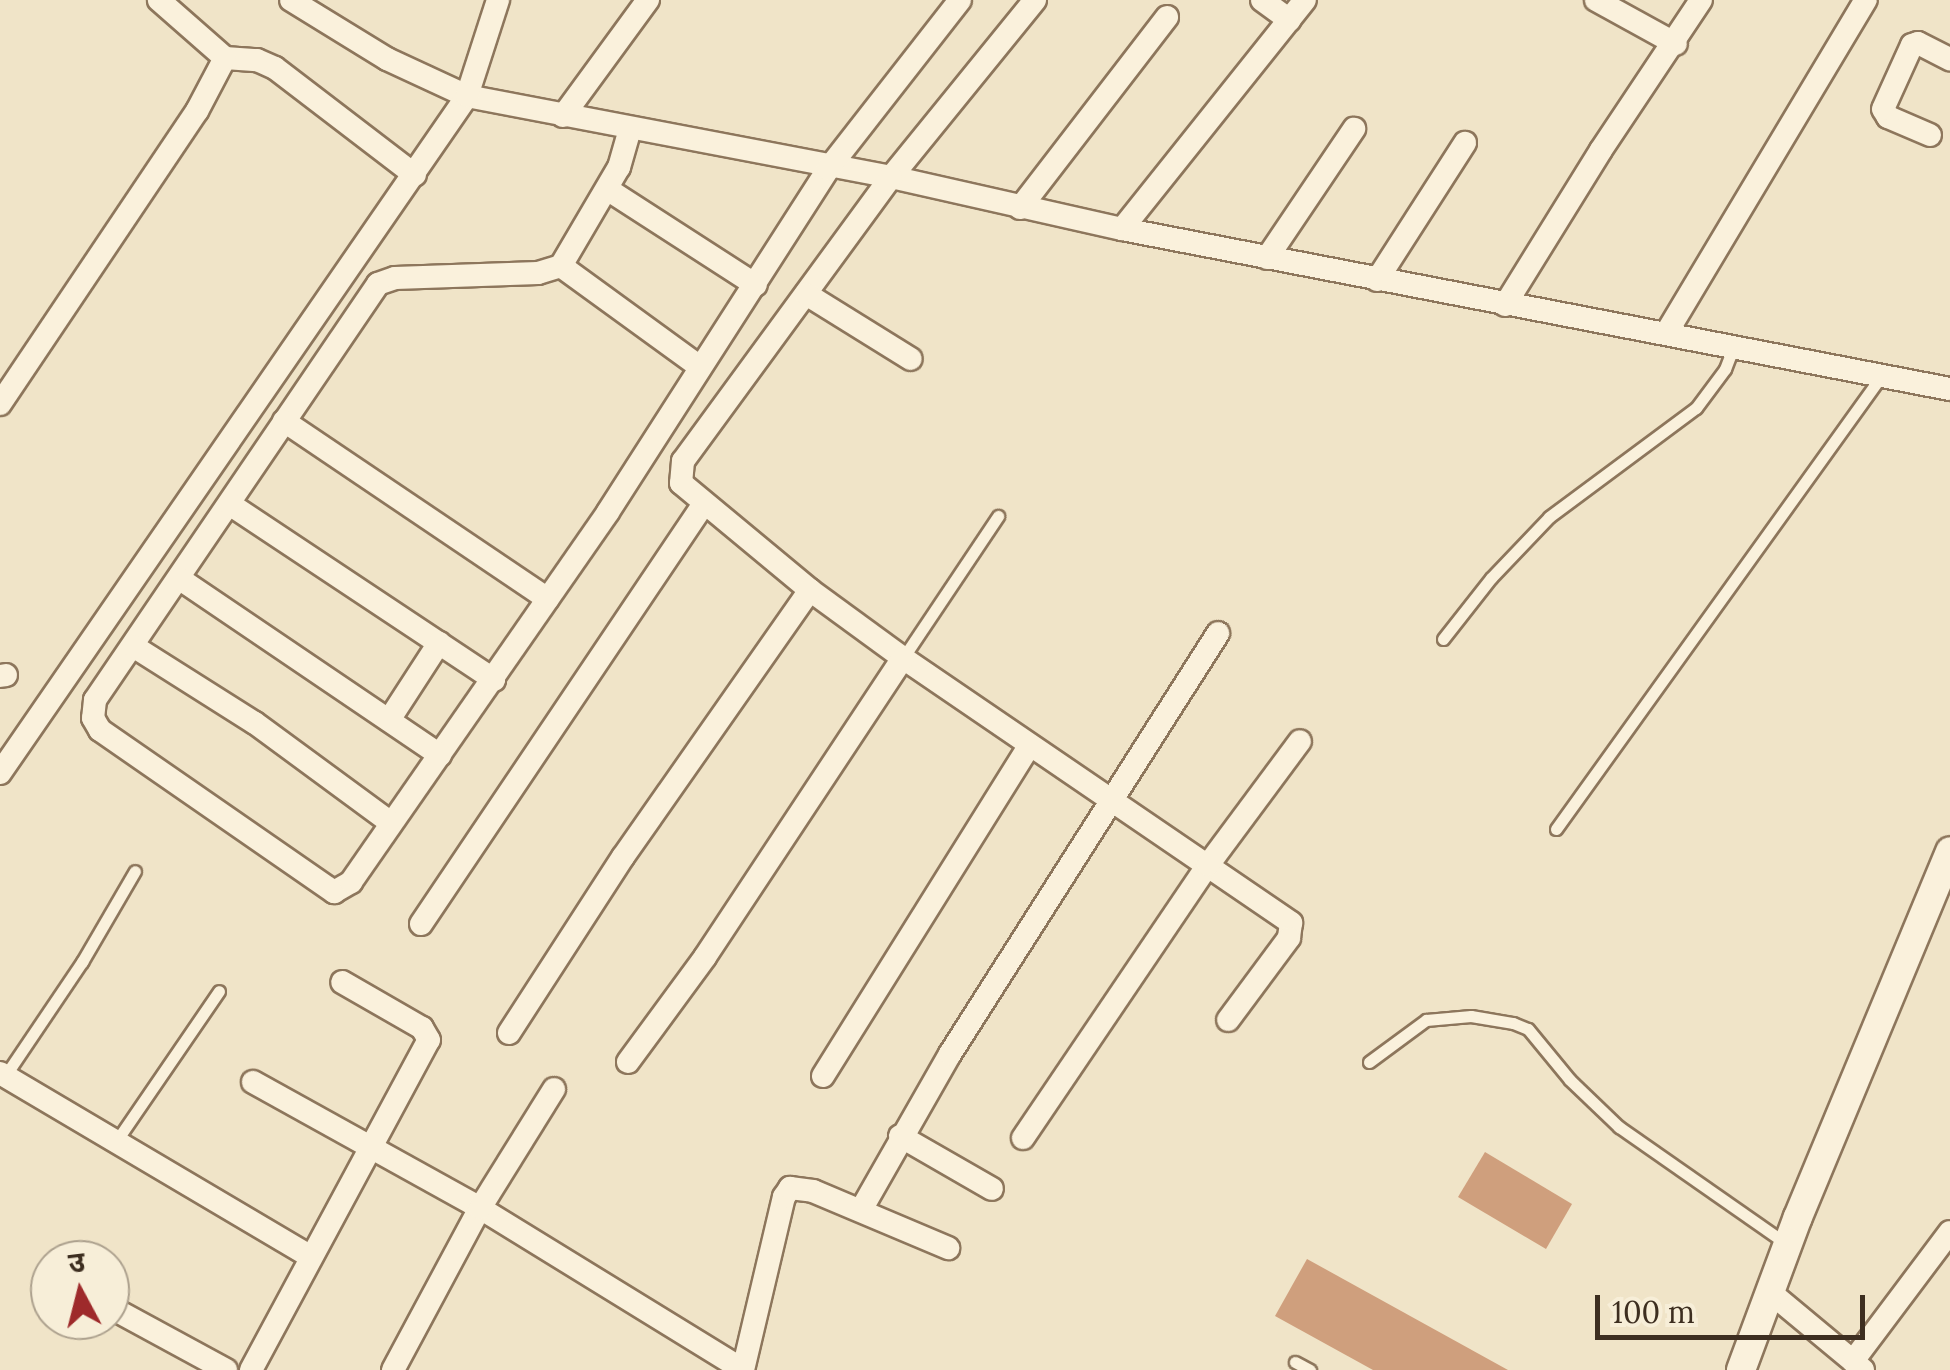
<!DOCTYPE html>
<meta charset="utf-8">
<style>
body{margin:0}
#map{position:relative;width:1950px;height:1370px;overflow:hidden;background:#f0e4c8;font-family:Lora,"Noto Sans Devanagari",serif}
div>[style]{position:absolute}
.building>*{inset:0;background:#cf9f7d}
.roads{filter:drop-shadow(2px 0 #8d765c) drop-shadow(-2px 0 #8d765c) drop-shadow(0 2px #8d765c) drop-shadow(0 -2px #8d765c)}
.service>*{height:11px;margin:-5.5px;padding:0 5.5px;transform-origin:5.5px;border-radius:5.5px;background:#faf1dc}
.minor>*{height:22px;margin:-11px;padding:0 11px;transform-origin:11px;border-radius:11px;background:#faf1dc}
.tertiary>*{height:28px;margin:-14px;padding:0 14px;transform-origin:14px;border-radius:14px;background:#faf1dc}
span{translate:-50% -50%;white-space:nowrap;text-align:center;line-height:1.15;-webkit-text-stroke:8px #f7eed8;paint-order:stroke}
.north{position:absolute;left:30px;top:1240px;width:100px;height:100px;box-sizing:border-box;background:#f7eed8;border:2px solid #ada18e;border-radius:50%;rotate:353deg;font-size:28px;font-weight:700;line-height:40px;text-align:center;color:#3d2e20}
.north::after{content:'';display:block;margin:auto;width:35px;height:45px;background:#9e2a2b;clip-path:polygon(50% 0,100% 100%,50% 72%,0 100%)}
.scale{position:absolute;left:1595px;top:1295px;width:270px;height:45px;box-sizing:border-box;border:5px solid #3d2e20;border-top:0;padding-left:12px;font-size:30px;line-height:35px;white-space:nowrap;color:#3d2e20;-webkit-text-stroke:8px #f7eed8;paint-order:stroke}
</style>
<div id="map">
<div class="building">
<div style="clip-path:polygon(1485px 1152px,1572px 1204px,1546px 1249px,1458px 1197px)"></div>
<div style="clip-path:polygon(1307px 1259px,1508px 1370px,1373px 1370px,1275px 1316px)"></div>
</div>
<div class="roads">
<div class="service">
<div style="left:1443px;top:639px;width:78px;rotate:-51.8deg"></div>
<div style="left:1491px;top:578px;width:84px;rotate:-46.4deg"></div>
<div style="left:1549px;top:517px;width:183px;rotate:-36.6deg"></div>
<div style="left:1696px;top:408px;width:49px;rotate:-53.4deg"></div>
<div style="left:1725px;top:369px;width:25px;rotate:-69deg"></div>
<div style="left:903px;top:658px;width:171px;rotate:-56.2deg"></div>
<div style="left:1556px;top:829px;width:559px;rotate:-54.32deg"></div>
<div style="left:1369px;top:1062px;width:71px;rotate:-36.4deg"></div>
<div style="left:1426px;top:1020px;width:45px;rotate:-5.1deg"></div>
<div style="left:1471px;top:1016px;width:43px;rotate:9.5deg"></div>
<div style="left:1513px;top:1023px;width:16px;rotate:22deg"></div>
<div style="left:1528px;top:1029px;width:66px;rotate:50.5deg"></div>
<div style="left:1570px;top:1080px;width:68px;rotate:43.8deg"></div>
<div style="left:1619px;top:1127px;width:206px;rotate:34.9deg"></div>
<div style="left:5px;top:1076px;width:138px;rotate:-56deg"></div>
<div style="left:82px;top:962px;width:105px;rotate:-59.8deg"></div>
<div style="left:115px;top:1143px;width:184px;rotate:-55.6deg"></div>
<div style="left:1295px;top:1362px;width:17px;rotate:28deg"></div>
</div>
<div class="minor">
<div style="left:291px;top:0;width:113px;rotate:31.6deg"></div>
<div style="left:387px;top:59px;width:88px;rotate:24.8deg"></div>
<div style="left:467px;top:96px;width:432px;rotate:10.8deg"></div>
<div style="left:891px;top:177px;width:237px;rotate:12.7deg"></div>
<div style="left:1122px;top:229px;width:843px;rotate:10.94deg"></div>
<div style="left:1035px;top:0;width:228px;rotate:129.1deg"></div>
<div style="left:891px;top:177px;width:352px;rotate:126.2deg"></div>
<div style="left:683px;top:461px;width:22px;rotate:95deg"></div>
<div style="left:681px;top:483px;width:168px;rotate:39.7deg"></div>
<div style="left:810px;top:590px;width:115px;rotate:36.2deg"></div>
<div style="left:903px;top:658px;width:470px;rotate:34.3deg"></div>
<div style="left:1291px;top:923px;width:15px;rotate:98deg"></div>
<div style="left:1289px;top:938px;width:102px;rotate:126.6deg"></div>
<div style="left:1262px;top:0;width:34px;rotate:36deg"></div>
<div style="left:1596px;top:0;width:91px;rotate:28.8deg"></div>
<div style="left:225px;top:58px;width:32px;rotate:4deg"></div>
<div style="left:257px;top:60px;width:20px;rotate:24deg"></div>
<div style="left:275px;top:68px;width:176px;rotate:37.4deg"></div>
<div style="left:563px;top:116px;width:144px;rotate:-53.8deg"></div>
<div style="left:630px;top:129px;width:40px;rotate:106deg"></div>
<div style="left:619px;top:167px;width:115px;rotate:120.4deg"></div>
<div style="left:561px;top:266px;width:24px;rotate:163deg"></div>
<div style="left:538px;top:273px;width:143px;rotate:178deg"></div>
<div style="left:395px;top:278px;width:18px;rotate:161deg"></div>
<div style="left:378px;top:284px;width:503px;rotate:124.23deg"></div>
<div style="left:95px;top:700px;width:18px;rotate:96deg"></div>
<div style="left:93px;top:718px;width:14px;rotate:60deg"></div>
<div style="left:100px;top:730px;width:285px;rotate:34.7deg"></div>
<div style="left:334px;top:892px;width:20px;rotate:-30deg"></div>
<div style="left:351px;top:882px;width:450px;rotate:-55.2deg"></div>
<div style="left:608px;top:512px;width:407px;rotate:-57.3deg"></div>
<div style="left:828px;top:169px;width:214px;rotate:-52deg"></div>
<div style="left:1930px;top:135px;width:46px;rotate:-156.8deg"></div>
<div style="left:1888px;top:117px;width:9px;rotate:-122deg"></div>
<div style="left:1883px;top:109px;width:70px;rotate:-65.6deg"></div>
<div style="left:1912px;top:45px;width:6px;rotate:-18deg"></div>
<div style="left:1918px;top:43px;width:36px;rotate:27deg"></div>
<div style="left:607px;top:189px;width:177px;rotate:32.8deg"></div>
<div style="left:1020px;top:208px;width:241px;rotate:-52.4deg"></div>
<div style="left:1122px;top:229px;width:293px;rotate:-51.4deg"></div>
<div style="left:1267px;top:258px;width:156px;rotate:-56deg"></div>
<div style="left:561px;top:266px;width:172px;rotate:36deg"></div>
<div style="left:1377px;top:280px;width:163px;rotate:-57.3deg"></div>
<div style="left:806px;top:294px;width:123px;rotate:31.8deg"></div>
<div style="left:1505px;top:305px;width:182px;rotate:-58.2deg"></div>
<div style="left:1601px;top:150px;width:180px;rotate:-56.3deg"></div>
<div style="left:1667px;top:332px;width:387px;rotate:-59.1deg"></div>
<div style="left:0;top:404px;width:353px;rotate:-56.1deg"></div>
<div style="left:197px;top:111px;width:60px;rotate:-62.2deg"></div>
<div style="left:225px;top:58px;width:88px;rotate:-138.7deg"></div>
<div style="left:284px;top:421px;width:318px;rotate:34deg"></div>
<div style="left:231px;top:505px;width:316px;rotate:33.6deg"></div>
<div style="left:180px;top:579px;width:314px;rotate:34.1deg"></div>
<div style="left:133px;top:646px;width:144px;rotate:32.3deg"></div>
<div style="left:255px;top:723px;width:169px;rotate:36.3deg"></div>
<div style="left:0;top:676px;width:6px;rotate:-9deg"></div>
<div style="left:389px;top:720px;width:92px;rotate:-57deg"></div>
<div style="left:0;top:773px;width:822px;rotate:-55.4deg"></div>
<div style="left:467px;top:96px;width:101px;rotate:-72.1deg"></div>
<div style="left:421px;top:924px;width:505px;rotate:-56.06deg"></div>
<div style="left:509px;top:1033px;width:210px;rotate:-57.1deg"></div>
<div style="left:623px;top:857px;width:326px;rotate:-55deg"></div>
<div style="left:628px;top:1062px;width:130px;rotate:-53.7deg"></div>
<div style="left:705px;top:957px;width:359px;rotate:-56.5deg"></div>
<div style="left:0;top:1073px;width:360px;rotate:30.6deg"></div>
<div style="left:823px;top:1076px;width:390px;rotate:-58deg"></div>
<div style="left:253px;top:1082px;width:260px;rotate:29deg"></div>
<div style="left:480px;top:1208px;width:309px;rotate:31.6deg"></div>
<div style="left:900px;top:1136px;width:106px;rotate:29.9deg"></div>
<div style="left:1023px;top:1138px;width:330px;rotate:-55.9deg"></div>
<div style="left:1208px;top:865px;width:154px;rotate:-53.4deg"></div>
<div style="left:861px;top:1210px;width:180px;rotate:-60.3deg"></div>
<div style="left:950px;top:1054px;width:499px;rotate:-57.5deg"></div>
<div style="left:1771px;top:1293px;width:107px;rotate:39.7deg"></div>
<div style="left:110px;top:1307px;width:132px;rotate:28.5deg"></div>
<div style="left:251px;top:1370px;width:375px;rotate:-61.7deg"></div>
<div style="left:429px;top:1040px;width:14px;rotate:-120deg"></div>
<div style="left:422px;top:1028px;width:92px;rotate:-150.1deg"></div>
<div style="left:393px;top:1370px;width:184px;rotate:-61.8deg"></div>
<div style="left:480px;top:1208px;width:140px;rotate:-58.1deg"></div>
<div style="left:743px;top:1370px;width:178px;rotate:-76.7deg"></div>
<div style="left:784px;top:1197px;width:11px;rotate:-56deg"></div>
<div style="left:790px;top:1188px;width:23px;rotate:7deg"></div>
<div style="left:813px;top:1191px;width:147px;rotate:22.9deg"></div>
<div style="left:1863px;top:1370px;width:13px;rotate:-138deg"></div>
<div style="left:1853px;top:1361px;width:161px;rotate:-53.1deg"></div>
</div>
<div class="tertiary">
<div style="left:1741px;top:1370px;width:163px;rotate:-69.6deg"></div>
<div style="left:1798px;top:1217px;width:396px;rotate:-67.4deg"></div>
</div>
</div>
<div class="north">उ</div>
<div class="scale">100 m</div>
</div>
